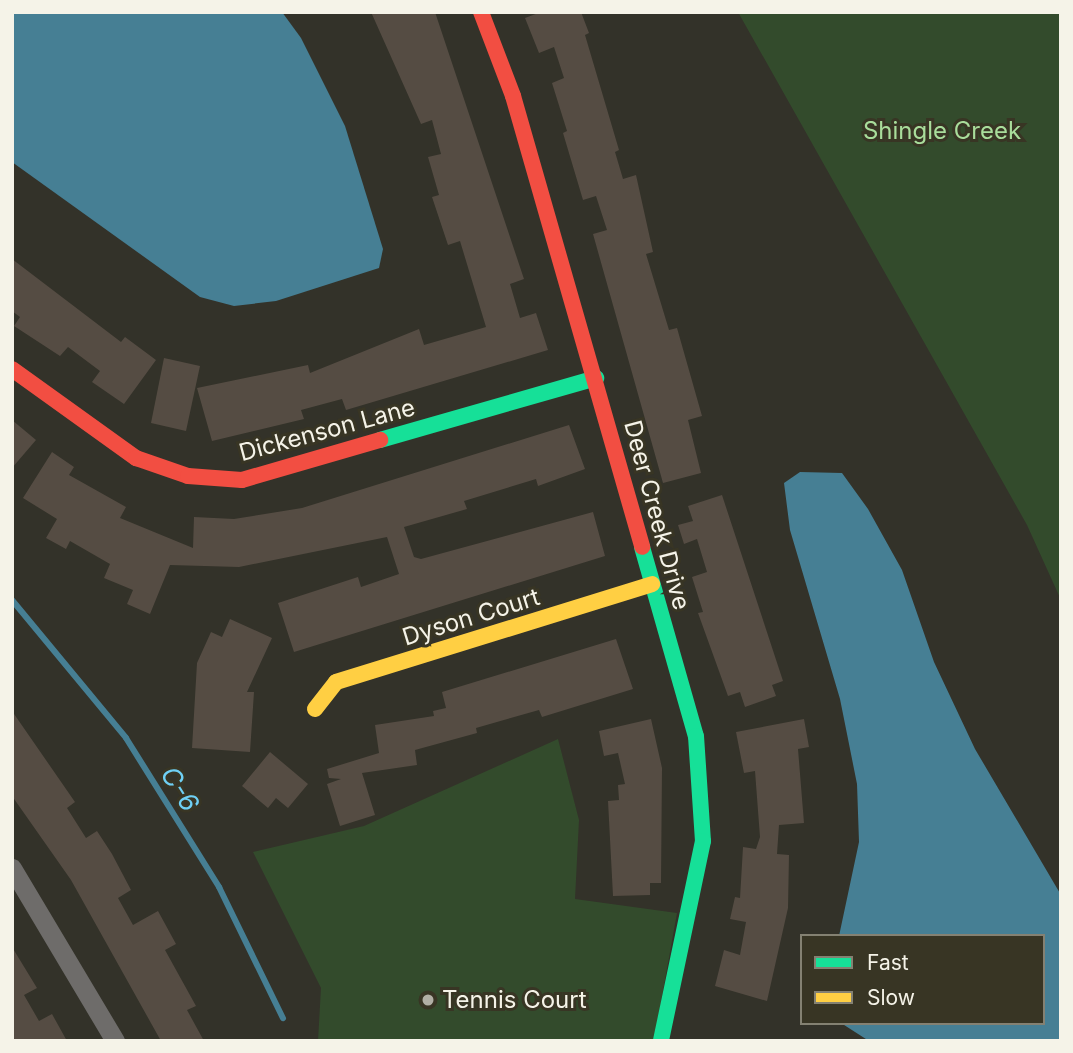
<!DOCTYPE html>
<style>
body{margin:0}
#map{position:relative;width:1073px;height:1053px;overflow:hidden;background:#333229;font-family:Inter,sans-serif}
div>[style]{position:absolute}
.green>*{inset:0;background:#334b2c}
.water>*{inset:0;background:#467f94}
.stream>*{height:6px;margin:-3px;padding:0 3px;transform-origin:3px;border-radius:3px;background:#467f94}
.building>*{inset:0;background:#554c43}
.street>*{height:19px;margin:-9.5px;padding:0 9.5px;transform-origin:9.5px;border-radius:9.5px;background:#6e6c6a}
.fast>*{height:16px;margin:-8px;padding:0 8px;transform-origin:8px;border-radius:8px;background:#16e098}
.slow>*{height:16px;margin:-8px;padding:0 8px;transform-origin:8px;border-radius:8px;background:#ffcf43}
.jam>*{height:16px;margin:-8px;padding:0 8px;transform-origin:8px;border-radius:8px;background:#f24e42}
.dots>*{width:19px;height:19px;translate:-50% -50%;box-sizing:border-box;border:4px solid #383524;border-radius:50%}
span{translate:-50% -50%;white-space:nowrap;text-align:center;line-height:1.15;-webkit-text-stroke:6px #383524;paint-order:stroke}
.park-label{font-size:24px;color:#a9dd9b}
.street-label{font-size:24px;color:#f5f3e8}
.poi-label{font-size:24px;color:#f5f3e8}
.left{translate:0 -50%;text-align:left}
.water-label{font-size:26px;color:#6fd0f5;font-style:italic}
.frame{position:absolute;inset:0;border:14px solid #f5f3e8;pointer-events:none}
.legend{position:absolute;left:800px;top:934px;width:245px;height:91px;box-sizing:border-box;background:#383524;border:2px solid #848172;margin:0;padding:9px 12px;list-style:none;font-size:21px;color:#f5f3e8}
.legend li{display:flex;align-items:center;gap:14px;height:35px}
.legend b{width:35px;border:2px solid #848172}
</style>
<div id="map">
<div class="green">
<div style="clip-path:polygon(738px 12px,1061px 12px,1061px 600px,1027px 525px)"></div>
<div style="clip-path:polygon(558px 739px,579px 820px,575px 899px,677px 913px,654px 1041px,318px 1041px,321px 988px,253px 852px,364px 826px)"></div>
</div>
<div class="water">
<div style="clip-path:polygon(12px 12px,282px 12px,301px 38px,345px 126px,383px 249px,379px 268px,276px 301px,234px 306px,200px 297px,12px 162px)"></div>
<div style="clip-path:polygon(800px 472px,842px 473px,868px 509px,902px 570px,934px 662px,975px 749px,1061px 895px,1061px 1041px,869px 1041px,841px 1023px,1043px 1023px,1043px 936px,839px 936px,859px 842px,857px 784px,840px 699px,790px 530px,784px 483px)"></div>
</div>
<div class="stream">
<div style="left:12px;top:600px;width:179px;rotate:50.4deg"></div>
<div style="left:126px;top:738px;width:176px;rotate:58deg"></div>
<div style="left:219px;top:887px;width:146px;rotate:64deg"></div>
</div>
<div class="building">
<div style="clip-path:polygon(371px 12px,435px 12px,524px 279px,510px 284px,520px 318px,536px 313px,548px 350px,346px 410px,342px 399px,301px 410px,304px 419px,212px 441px,197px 388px,308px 365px,310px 373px,419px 329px,424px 345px,486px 327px,460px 241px,448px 245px,432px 197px,439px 195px,428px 157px,441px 154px,432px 120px,421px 124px)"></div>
<div style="clip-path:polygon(541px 12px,581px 12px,589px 33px,585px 35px,619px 150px,615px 152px,623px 179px,636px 175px,653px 252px,646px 254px,669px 330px,677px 328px,702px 416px,688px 420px,701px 473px,663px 483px,593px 234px,607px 230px,596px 196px,583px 200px,563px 133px,567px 131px,552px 83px,564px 78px,554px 47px,539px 53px,525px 18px)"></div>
<div style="clip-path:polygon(12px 259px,121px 342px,125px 337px,156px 360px,124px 404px,92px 382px,100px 371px,68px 347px,60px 356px,14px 326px,20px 317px,12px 311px)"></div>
<div style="clip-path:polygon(164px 358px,200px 366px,186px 431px,151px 423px)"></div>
<div style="clip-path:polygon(12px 420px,36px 440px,12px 468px)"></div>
<div style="clip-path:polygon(569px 425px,585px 469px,538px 486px,536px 479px,464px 501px,467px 509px,404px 527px,414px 557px,421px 559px,593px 512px,605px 556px,294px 652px,278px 603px,358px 577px,361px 587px,399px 574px,387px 537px,239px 567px,170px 565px,150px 614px,127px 604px,133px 590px,104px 578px,110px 564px,70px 541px,66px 549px,46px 538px,57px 519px,23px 498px,52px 452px,74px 467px,69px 475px,126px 507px,120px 518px,193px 548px,194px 517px,234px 519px,302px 508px)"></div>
<div style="clip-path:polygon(722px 495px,783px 681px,772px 685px,776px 696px,745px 707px,740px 692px,728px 696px,698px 613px,703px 612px,692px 577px,707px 572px,697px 539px,684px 544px,678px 525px,693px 521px,688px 506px)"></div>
<div style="clip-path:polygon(230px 619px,272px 638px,247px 692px,254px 692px,250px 752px,192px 748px,197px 663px,211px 632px,222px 637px)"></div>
<div style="clip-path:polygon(616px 639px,633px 689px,542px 717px,539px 710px,476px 728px,477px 733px,415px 750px,417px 765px,362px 773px,375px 815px,340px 826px,327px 784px,341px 779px,329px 778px,327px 769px,379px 753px,375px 725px,434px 716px,433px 711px,446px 708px,442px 692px)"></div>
<div style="clip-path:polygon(12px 711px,75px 802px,67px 808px,86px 838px,97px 831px,112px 854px,131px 890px,118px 898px,133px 925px,158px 911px,176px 944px,165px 950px,196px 1006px,187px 1010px,204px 1041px,161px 1041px,71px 880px,12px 796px)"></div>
<div style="clip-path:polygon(651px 719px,662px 768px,661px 883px,650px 883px,650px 895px,613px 896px,608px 801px,619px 800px,618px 785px,625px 784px,618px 753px,604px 756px,599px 731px)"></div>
<div style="clip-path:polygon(804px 719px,809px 747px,798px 749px,804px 823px,779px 825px,777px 854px,789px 855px,788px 908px,767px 1001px,715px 986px,724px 950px,740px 955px,746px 922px,730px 919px,735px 897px,740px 898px,743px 847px,756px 849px,760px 837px,755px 771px,744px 773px,736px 732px)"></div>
<div style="clip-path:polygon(270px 752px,308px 784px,288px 808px,276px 798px,268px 808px,242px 786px)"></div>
<div style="clip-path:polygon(12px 947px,37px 988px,24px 995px,39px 1021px,52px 1014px,67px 1041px,12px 1041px)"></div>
</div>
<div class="street">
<div style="left:12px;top:868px;width:201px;rotate:59.2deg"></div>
</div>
<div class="fast">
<div style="left:380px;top:440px;width:225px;rotate:-16deg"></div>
<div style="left:642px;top:547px;width:197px;rotate:74.1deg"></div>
<div style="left:696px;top:736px;width:105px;rotate:86.2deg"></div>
<div style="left:703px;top:841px;width:204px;rotate:101.9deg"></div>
</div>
<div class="slow">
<div style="left:315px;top:709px;width:34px;rotate:-52deg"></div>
<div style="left:336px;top:682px;width:331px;rotate:-17.2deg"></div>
</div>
<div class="jam">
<div style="left:481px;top:12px;width:90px;rotate:69.1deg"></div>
<div style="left:513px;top:96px;width:469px;rotate:74deg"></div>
<div style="left:12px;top:369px;width:153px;rotate:35.7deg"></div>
<div style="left:136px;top:458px;width:55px;rotate:19.1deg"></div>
<div style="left:188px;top:476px;width:54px;rotate:4.2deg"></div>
<div style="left:242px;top:480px;width:144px;rotate:-16.2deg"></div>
</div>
<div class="dots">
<div style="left:428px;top:1000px;background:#b1afa5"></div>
</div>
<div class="park-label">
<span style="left:942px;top:131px">Shingle Creek</span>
</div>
<div class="street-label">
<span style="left:327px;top:430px;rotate:-15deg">Dickenson Lane</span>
<span style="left:657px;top:515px;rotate:75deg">Deer Creek Drive</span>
<span style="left:471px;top:617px;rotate:-17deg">Dyson Court</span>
</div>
<div class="poi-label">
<span class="left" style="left:442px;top:1000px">Tennis Court</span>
</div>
<div class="water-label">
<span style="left:180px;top:789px;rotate:58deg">C-6</span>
</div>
<div class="frame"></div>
<ul class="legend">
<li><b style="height:9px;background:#16e098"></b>Fast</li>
<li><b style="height:9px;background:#ffcf43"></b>Slow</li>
</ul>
</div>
